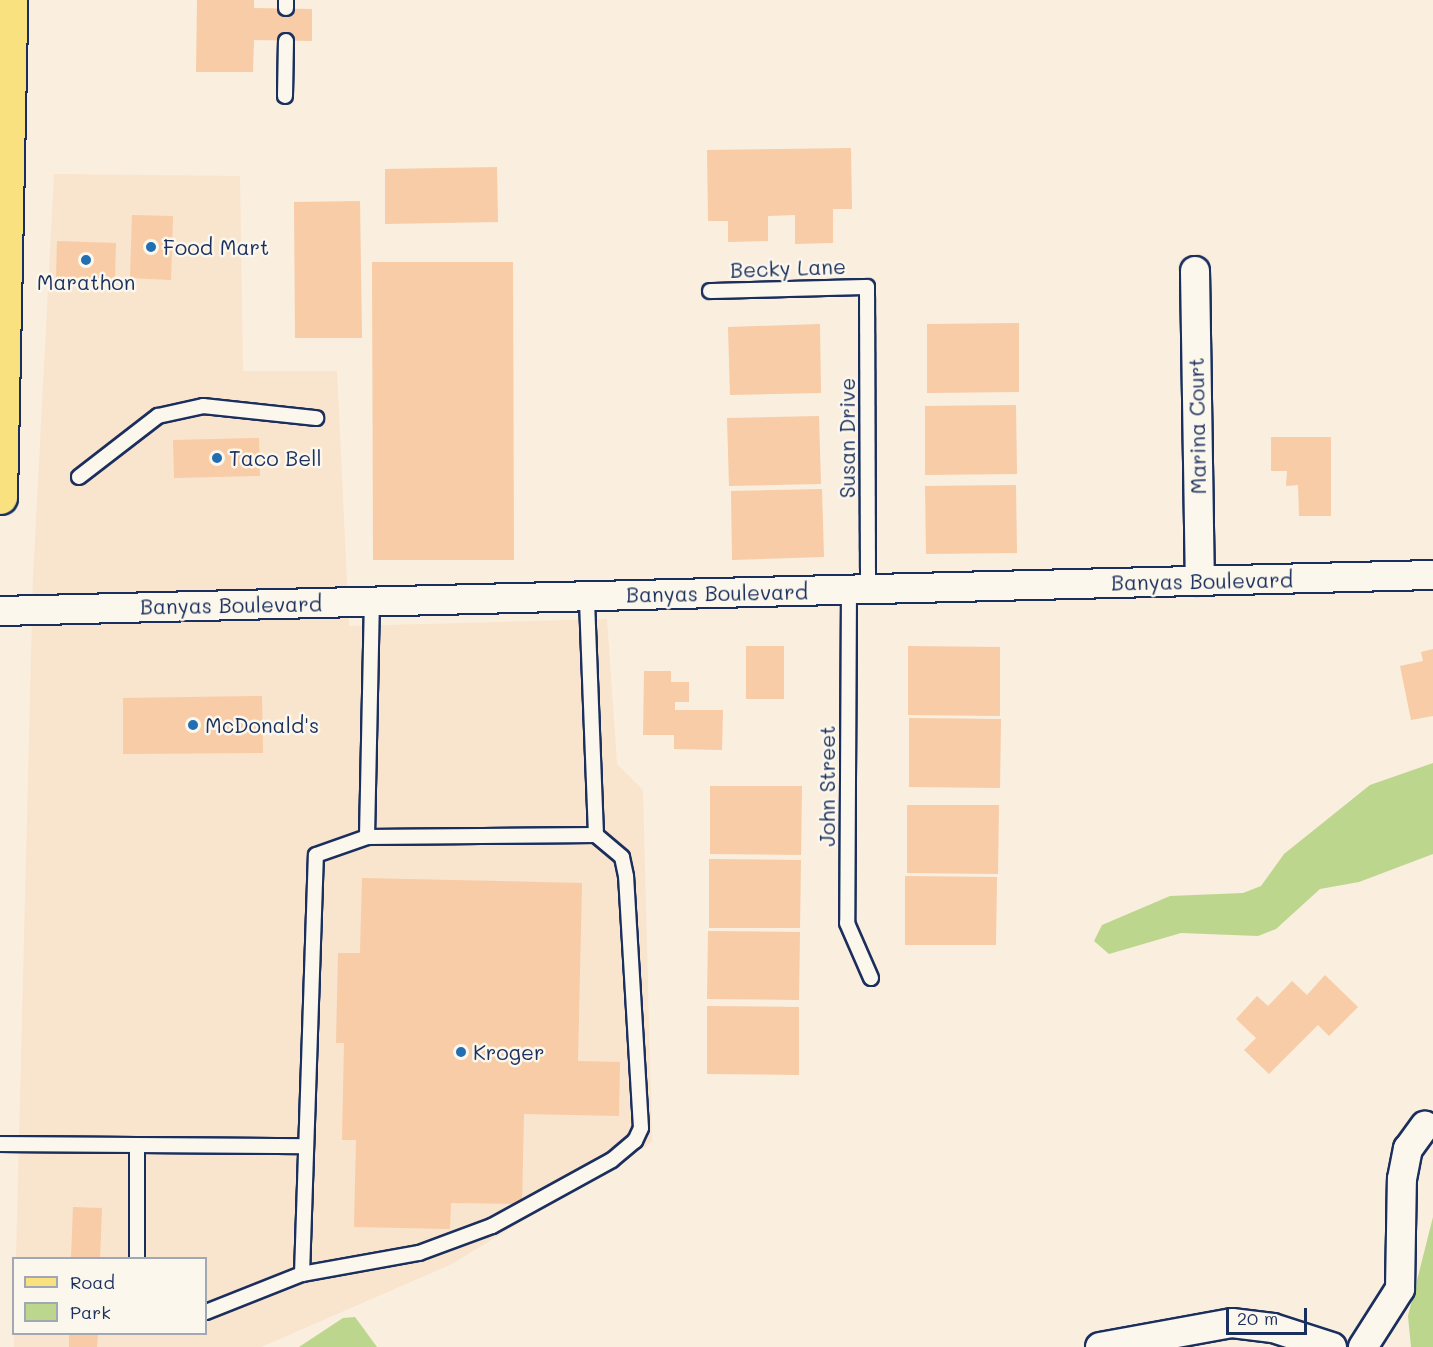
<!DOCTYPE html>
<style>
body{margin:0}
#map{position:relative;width:1433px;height:1347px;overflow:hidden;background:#faeede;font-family:Mali,sans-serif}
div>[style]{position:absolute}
.built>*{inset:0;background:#f9e4cd}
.green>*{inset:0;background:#bcd68d}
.building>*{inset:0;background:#f7cca6}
.roads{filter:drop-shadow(2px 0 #1b2f5e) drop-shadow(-2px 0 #1b2f5e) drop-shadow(0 2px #1b2f5e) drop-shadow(0 -2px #1b2f5e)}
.lane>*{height:14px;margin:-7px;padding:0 7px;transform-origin:7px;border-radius:7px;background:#fbf7ec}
.street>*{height:28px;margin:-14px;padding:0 14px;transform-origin:14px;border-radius:14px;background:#fbf7ec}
.primary>*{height:33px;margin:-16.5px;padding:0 16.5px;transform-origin:16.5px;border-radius:16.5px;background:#fae180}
.dots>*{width:16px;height:16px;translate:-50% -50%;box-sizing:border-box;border:3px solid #fbf7ec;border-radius:50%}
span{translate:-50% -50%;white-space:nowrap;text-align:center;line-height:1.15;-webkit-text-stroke:5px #fbf7ec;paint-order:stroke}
.poi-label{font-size:21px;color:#1b2f5e}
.left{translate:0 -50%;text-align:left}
.street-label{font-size:21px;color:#1b2f5e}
.legend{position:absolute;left:12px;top:1257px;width:195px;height:78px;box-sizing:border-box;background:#fbf7ec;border:2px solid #a1a7b3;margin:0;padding:8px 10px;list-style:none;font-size:18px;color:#1b2f5e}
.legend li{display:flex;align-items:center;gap:12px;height:30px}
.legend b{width:30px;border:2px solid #a1a7b3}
.scale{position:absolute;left:1226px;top:1308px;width:81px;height:27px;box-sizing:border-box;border:3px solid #1b2f5e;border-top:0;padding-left:8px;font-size:18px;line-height:21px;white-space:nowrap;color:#1b2f5e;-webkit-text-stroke:4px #fbf7ec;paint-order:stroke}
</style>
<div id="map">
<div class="built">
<div style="clip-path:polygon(54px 174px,240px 176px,243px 371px,337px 371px,349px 626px,607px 619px,617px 764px,643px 790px,652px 1142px,452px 1264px,261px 1347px,14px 1347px,14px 1334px,206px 1334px,206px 1258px,16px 1258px,33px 577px)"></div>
</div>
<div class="green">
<div style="clip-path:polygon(1433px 763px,1433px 854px,1359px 882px,1320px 889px,1276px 929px,1258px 936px,1181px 933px,1109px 954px,1094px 941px,1102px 925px,1170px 896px,1243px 893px,1261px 886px,1284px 854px,1370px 785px)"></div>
<div style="clip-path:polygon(1433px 1217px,1433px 1347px,1411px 1347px,1408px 1316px)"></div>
<div style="clip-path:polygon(355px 1317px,377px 1347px,299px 1347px,343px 1318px)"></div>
</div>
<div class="building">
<div style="clip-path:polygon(197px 0,254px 0,254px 8px,312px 9px,312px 41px,254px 40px,253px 72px,196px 72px)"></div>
<div style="clip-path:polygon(851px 148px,852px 209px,833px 209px,833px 243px,795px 244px,795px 215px,768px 216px,768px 241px,728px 242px,728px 221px,708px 221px,707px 150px)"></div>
<div style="clip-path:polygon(497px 167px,498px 222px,385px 224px,385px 169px)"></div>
<div style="clip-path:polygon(360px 201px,362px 338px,295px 338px,294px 202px)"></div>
<div style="clip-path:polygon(132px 215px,173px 216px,171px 280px,130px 278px)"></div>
<div style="clip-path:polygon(57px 241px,116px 243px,115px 279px,56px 277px)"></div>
<div style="clip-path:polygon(372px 262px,513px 262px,514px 560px,373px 560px)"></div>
<div style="clip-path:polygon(1019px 323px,1019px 392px,927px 393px,927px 324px)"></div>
<div style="clip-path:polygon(820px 324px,821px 393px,730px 395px,728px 327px)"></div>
<div style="clip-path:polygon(1016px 405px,1017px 474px,925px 475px,925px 406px)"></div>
<div style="clip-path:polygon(819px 416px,821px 484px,729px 486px,727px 418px)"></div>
<div style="clip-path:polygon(1271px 437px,1331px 437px,1331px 516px,1299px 516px,1298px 485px,1286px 486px,1287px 471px,1271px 471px)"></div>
<div style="clip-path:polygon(259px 438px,260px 476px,174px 478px,173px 440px)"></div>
<div style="clip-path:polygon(1016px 485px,1017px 553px,926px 554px,925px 486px)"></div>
<div style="clip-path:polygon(822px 489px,824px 557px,732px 560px,731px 491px)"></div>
<div style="clip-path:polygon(746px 646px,784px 646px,784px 699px,746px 699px)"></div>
<div style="clip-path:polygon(908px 646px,1000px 647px,1000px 716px,908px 715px)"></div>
<div style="clip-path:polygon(1433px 649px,1433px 716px,1411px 720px,1400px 666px,1423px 661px,1421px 652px)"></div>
<div style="clip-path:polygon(644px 671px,671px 671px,671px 682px,689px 682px,689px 702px,675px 702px,675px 710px,723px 710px,722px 750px,674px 749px,674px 735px,643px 735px)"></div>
<div style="clip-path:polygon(262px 696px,263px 753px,123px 754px,123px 698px)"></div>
<div style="clip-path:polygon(909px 718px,1001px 719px,1000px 788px,909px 787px)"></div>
<div style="clip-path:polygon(710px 786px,802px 786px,801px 855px,710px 854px)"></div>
<div style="clip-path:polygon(907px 805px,999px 805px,998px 874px,907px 873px)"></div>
<div style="clip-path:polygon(709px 859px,801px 860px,800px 928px,709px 928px)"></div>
<div style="clip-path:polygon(905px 876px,997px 877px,996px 945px,905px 945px)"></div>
<div style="clip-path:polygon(362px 878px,582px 883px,578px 1061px,620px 1062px,619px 1116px,524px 1114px,522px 1204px,451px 1203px,450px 1229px,354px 1227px,356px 1140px,342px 1140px,344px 1043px,336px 1043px,338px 953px,360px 953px)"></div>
<div style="clip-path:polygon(708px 931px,800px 932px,799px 1000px,707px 999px)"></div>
<div style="clip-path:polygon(1325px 975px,1358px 1007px,1329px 1036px,1318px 1025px,1269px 1074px,1244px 1050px,1256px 1038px,1236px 1019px,1257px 996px,1268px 1006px,1292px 981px,1307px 995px)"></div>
<div style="clip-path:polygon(707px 1006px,799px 1007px,799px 1075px,707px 1074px)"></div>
<div style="clip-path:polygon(73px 1207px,102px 1208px,100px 1258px,71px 1258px)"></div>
<div style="clip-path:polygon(69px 1334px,98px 1334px,97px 1347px,69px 1347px)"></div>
</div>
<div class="roads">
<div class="lane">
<div style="left:286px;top:8px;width:8px;rotate:-90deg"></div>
<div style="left:285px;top:96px;width:55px;rotate:-89deg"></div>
<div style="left:710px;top:291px;width:157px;rotate:-1.5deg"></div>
<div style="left:867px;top:287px;width:302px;rotate:89.8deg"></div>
<div style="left:79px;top:477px;width:100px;rotate:-37.7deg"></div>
<div style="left:158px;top:416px;width:46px;rotate:-12.5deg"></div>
<div style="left:203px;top:406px;width:114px;rotate:6.1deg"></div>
<div style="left:849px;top:590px;width:333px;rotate:90.3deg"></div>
<div style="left:847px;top:923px;width:60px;rotate:66.4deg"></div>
<div style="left:367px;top:837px;width:236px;rotate:-88.8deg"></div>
<div style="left:0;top:1144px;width:304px;rotate:0.4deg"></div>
<div style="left:137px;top:1145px;width:113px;rotate:90deg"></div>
<div style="left:302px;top:1274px;width:419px;rotate:-88.1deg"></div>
<div style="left:316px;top:855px;width:54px;rotate:-19.4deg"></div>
<div style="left:367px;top:837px;width:229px;rotate:-0.5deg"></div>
<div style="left:596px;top:835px;width:239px;rotate:-92.2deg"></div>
<div style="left:206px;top:1312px;width:103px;rotate:-21.6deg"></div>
<div style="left:302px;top:1274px;width:119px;rotate:-10.2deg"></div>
<div style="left:419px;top:1253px;width:78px;rotate:-20.3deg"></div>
<div style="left:492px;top:1226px;width:137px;rotate:-28.8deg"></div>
<div style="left:612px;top:1160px;width:30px;rotate:-40deg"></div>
<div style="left:635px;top:1141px;width:14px;rotate:-65deg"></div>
<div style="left:641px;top:1128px;width:252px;rotate:-93.4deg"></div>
<div style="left:626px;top:876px;width:19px;rotate:-102deg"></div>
<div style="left:622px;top:857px;width:34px;rotate:-140deg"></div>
</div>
<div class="street">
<div style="left:1195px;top:271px;width:310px;rotate:89.1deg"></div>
<div style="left:0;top:611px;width:1433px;rotate:-1.44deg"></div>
<div style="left:1100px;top:1347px;width:134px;rotate:-10.3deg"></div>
<div style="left:1232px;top:1323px;width:41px;rotate:7deg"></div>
<div style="left:1273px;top:1328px;width:62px;rotate:17.9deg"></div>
<div style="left:1363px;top:1347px;width:69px;rotate:-57.5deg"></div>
<div style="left:1400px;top:1289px;width:110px;rotate:-89deg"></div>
<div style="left:1402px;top:1179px;width:31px;rotate:-79deg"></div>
<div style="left:1408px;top:1149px;width:29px;rotate:-54deg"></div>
</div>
<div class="primary">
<div style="left:0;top:497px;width:497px;rotate:-88.8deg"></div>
</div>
</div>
<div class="dots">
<div style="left:151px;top:247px;background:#1f6fb2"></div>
<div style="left:86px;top:260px;background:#1f6fb2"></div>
<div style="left:217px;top:458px;background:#1f6fb2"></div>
<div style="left:193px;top:725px;background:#1f6fb2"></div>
<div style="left:461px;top:1052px;background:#1f6fb2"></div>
</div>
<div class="poi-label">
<span class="left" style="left:163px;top:247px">Food Mart</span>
<span style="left:86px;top:282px">Marathon</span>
<span class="left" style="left:229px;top:458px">Taco Bell</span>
<span class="left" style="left:205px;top:725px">McDonald's</span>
<span class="left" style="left:473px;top:1052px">Kroger</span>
</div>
<div class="street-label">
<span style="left:788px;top:268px;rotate:-2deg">Becky Lane</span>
<span style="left:1197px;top:426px;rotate:-91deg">Marina Court</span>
<span style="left:847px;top:438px;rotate:-90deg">Susan Drive</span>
<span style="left:1202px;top:581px;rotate:-1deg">Banyas Boulevard</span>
<span style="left:717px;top:593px;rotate:-1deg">Banyas Boulevard</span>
<span style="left:231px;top:605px;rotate:-1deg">Banyas Boulevard</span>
<span style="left:827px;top:786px;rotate:-90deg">John Street</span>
</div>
<ul class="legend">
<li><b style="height:8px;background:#fae180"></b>Road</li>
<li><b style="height:16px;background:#bcd68d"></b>Park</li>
</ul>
<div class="scale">20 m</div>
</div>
